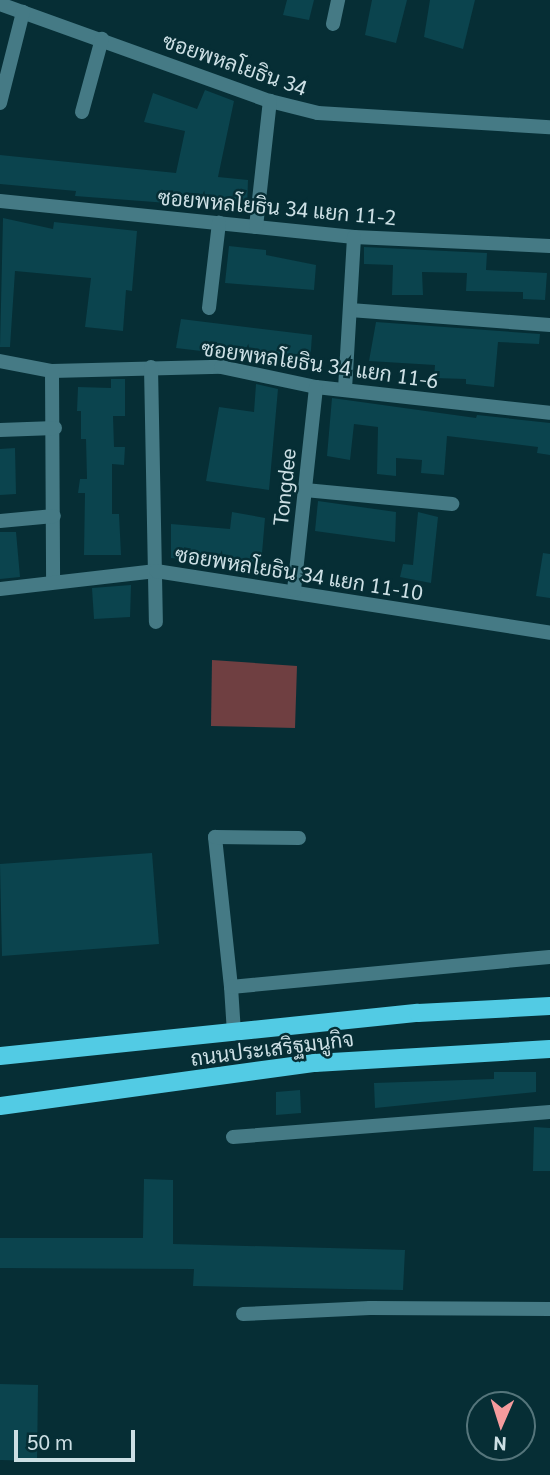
<!DOCTYPE html>
<meta charset="utf-8">
<style>
body{margin:0}
#map{position:relative;width:550px;height:1475px;overflow:hidden;background:#062e35;font-family:Georgia,Sarabun,serif}
div>[style]{position:absolute}
.green>*{inset:0;background:#6f3f41}
.building>*{inset:0;background:#0b444e}
.street>*{height:14px;margin:-7px;padding:0 7px;transform-origin:7px;border-radius:7px;background:#457a85}
.primary>*{height:18px;margin:-9px;padding:0 9px;transform-origin:9px;border-radius:9px;background:#52cbe4}
span{translate:-50% -50%;white-space:nowrap;text-align:center;line-height:1.15;-webkit-text-stroke:5px #062e35;paint-order:stroke}
.street-label{font-size:21px;color:#ccdfe4}
.north{position:absolute;left:466px;top:1391px;width:70px;height:70px;box-sizing:border-box;background:#062e35;border:2px solid #55757b;border-radius:50%;rotate:183deg;font-size:19px;font-weight:700;line-height:28px;text-align:center;color:#ccdfe4}
.north::after{content:'';display:block;margin:auto;width:24px;height:32px;background:#f59b9d;clip-path:polygon(50% 0,100% 100%,50% 72%,0 100%)}
.scale{position:absolute;left:14px;top:1430px;width:121px;height:32px;box-sizing:border-box;border:4px solid #ccdfe4;border-top:0;padding-left:9px;font-size:21px;line-height:24px;white-space:nowrap;color:#ccdfe4;-webkit-text-stroke:5px #062e35;paint-order:stroke}
</style>
<div id="map">
<div class="green">
<div style="clip-path:polygon(212px 660px,297px 666px,295px 728px,211px 726px)"></div>
</div>
<div class="building">
<div style="clip-path:polygon(287px 0,314px 0,309px 20px,283px 15px)"></div>
<div style="clip-path:polygon(372px 0,407px 0,396px 43px,365px 35px)"></div>
<div style="clip-path:polygon(430px 0,475px 0,463px 49px,424px 37px)"></div>
<div style="clip-path:polygon(205px 90px,234px 101px,218px 177px,248px 180px,247px 209px,75px 196px,76px 191px,0 184px,0 155px,176px 173px,185px 131px,144px 122px,153px 93px,197px 109px)"></div>
<div style="clip-path:polygon(3px 218px,53px 229px,54px 222px,137px 231px,132px 291px,126px 290px,123px 331px,85px 327px,91px 278px,15px 271px,10px 347px,0 347px)"></div>
<div style="clip-path:polygon(229px 246px,266px 250px,266px 255px,316px 265px,314px 290px,225px 283px)"></div>
<div style="clip-path:polygon(364px 247px,487px 253px,486px 270px,547px 273px,545px 300px,523px 299px,523px 292px,466px 291px,467px 273px,422px 272px,423px 295px,392px 295px,393px 265px,364px 264px)"></div>
<div style="clip-path:polygon(181px 319px,312px 335px,310px 364px,176px 348px)"></div>
<div style="clip-path:polygon(376px 322px,540px 334px,539px 344px,498px 342px,494px 387px,466px 384px,466px 379px,434px 378px,435px 365px,369px 361px)"></div>
<div style="clip-path:polygon(111px 379px,125px 379px,125px 416px,113px 416px,114px 447px,125px 447px,124px 465px,112px 464px,112px 514px,119px 514px,121px 555px,84px 555px,85px 493px,78px 493px,80px 479px,87px 479px,86px 439px,81px 439px,81px 411px,77px 411px,78px 387px,111px 388px)"></div>
<div style="clip-path:polygon(256px 384px,278px 389px,269px 490px,206px 481px,219px 407px,254px 412px)"></div>
<div style="clip-path:polygon(332px 398px,476px 418px,477px 415px,550px 423px,550px 455px,537px 453px,538px 447px,447px 436px,444px 475px,421px 473px,422px 460px,396px 458px,396px 476px,377px 474px,378px 427px,354px 424px,350px 460px,327px 456px)"></div>
<div style="clip-path:polygon(15px 448px,16px 494px,0 495px,0 449px)"></div>
<div style="clip-path:polygon(318px 501px,396px 512px,395px 542px,315px 531px)"></div>
<div style="clip-path:polygon(232px 512px,265px 518px,261px 565px,171px 558px,171px 524px,230px 529px)"></div>
<div style="clip-path:polygon(418px 512px,438px 517px,431px 583px,400px 577px,403px 564px,413px 565px)"></div>
<div style="clip-path:polygon(0 532px,16px 532px,20px 577px,0 579px)"></div>
<div style="clip-path:polygon(543px 553px,550px 554px,550px 598px,536px 596px)"></div>
<div style="clip-path:polygon(131px 585px,130px 617px,94px 619px,92px 588px)"></div>
<div style="clip-path:polygon(152px 853px,159px 944px,2px 956px,0 864px)"></div>
<div style="clip-path:polygon(494px 1072px,536px 1072px,536px 1092px,375px 1108px,374px 1083px,494px 1079px)"></div>
<div style="clip-path:polygon(300px 1090px,301px 1113px,276px 1115px,276px 1092px)"></div>
<div style="clip-path:polygon(534px 1127px,550px 1128px,550px 1171px,533px 1171px)"></div>
<div style="clip-path:polygon(144px 1179px,173px 1180px,173px 1244px,405px 1250px,403px 1290px,193px 1286px,194px 1269px,0 1268px,0 1238px,143px 1238px)"></div>
<div style="clip-path:polygon(0 1384px,38px 1385px,37px 1461px,0 1460px)"></div>
</div>
<div class="street">
<div style="left:0;top:4px;width:287px;rotate:19.8deg"></div>
<div style="left:270px;top:101px;width:49px;rotate:14deg"></div>
<div style="left:318px;top:113px;width:232px;rotate:3.5deg"></div>
<div style="left:333px;top:24px;width:25px;rotate:-78deg"></div>
<div style="left:0;top:103px;width:94px;rotate:-75.8deg"></div>
<div style="left:82px;top:112px;width:76px;rotate:-74.7deg"></div>
<div style="left:0;top:201px;width:356px;rotate:5.8deg"></div>
<div style="left:354px;top:237px;width:196px;rotate:2.6deg"></div>
<div style="left:256px;top:227px;width:127px;rotate:-83.7deg"></div>
<div style="left:209px;top:308px;width:86px;rotate:-83.3deg"></div>
<div style="left:350px;top:310px;width:201px;rotate:4.3deg"></div>
<div style="left:0;top:361px;width:53px;rotate:10.9deg"></div>
<div style="left:52px;top:371px;width:169px;rotate:-1.4deg"></div>
<div style="left:221px;top:367px;width:97px;rotate:11.9deg"></div>
<div style="left:316px;top:387px;width:235px;rotate:6.3deg"></div>
<div style="left:151px;top:367px;width:255px;rotate:88.9deg"></div>
<div style="left:52px;top:371px;width:209px;rotate:89.7deg"></div>
<div style="left:345px;top:389px;width:152px;rotate:-86.6deg"></div>
<div style="left:0;top:430px;width:55px;rotate:-2.1deg"></div>
<div style="left:305px;top:490px;width:148px;rotate:5.4deg"></div>
<div style="left:0;top:521px;width:54px;rotate:-5.3deg"></div>
<div style="left:0;top:589px;width:157px;rotate:-6.6deg"></div>
<div style="left:156px;top:571px;width:399px;rotate:8.9deg"></div>
<div style="left:294px;top:590px;width:204px;rotate:-83.8deg"></div>
<div style="left:231px;top:987px;width:151px;rotate:-96.1deg"></div>
<div style="left:215px;top:837px;width:84px;rotate:0.7deg"></div>
<div style="left:234px;top:1033px;width:46px;rotate:-93.7deg"></div>
<div style="left:231px;top:987px;width:320px;rotate:-5.4deg"></div>
<div style="left:233px;top:1137px;width:318px;rotate:-4.5deg"></div>
<div style="left:243px;top:1314px;width:127px;rotate:-2.7deg"></div>
<div style="left:370px;top:1308px;width:180px;rotate:0.3deg"></div>
</div>
<div class="primary">
<div style="left:0;top:1056px;width:420px;rotate:-5.9deg"></div>
<div style="left:418px;top:1013px;width:132px;rotate:-3deg"></div>
<div style="left:0;top:1106px;width:318px;rotate:-7.8deg"></div>
<div style="left:315px;top:1063px;width:235px;rotate:-3.4deg"></div>
</div>
<div class="street-label">
<span style="left:235px;top:64px;rotate:19deg">ซอยพหลโยธิน 34</span>
<span style="left:277px;top:207px;rotate:5deg">ซอยพหลโยธิน 34 แยก 11-2</span>
<span style="left:320px;top:364px;rotate:8deg">ซอยพหลโยธิน 34 แยก 11-6</span>
<span style="left:284px;top:487px;rotate:-84deg">Tongdee</span>
<span style="left:299px;top:573px;rotate:9deg">ซอยพหลโยธิน 34 แยก 11-10</span>
<span style="left:272px;top:1048px;rotate:-7deg">ถนนประเสริฐมนูกิจ</span>
</div>
<div class="north">N</div>
<div class="scale">50 m</div>
</div>
